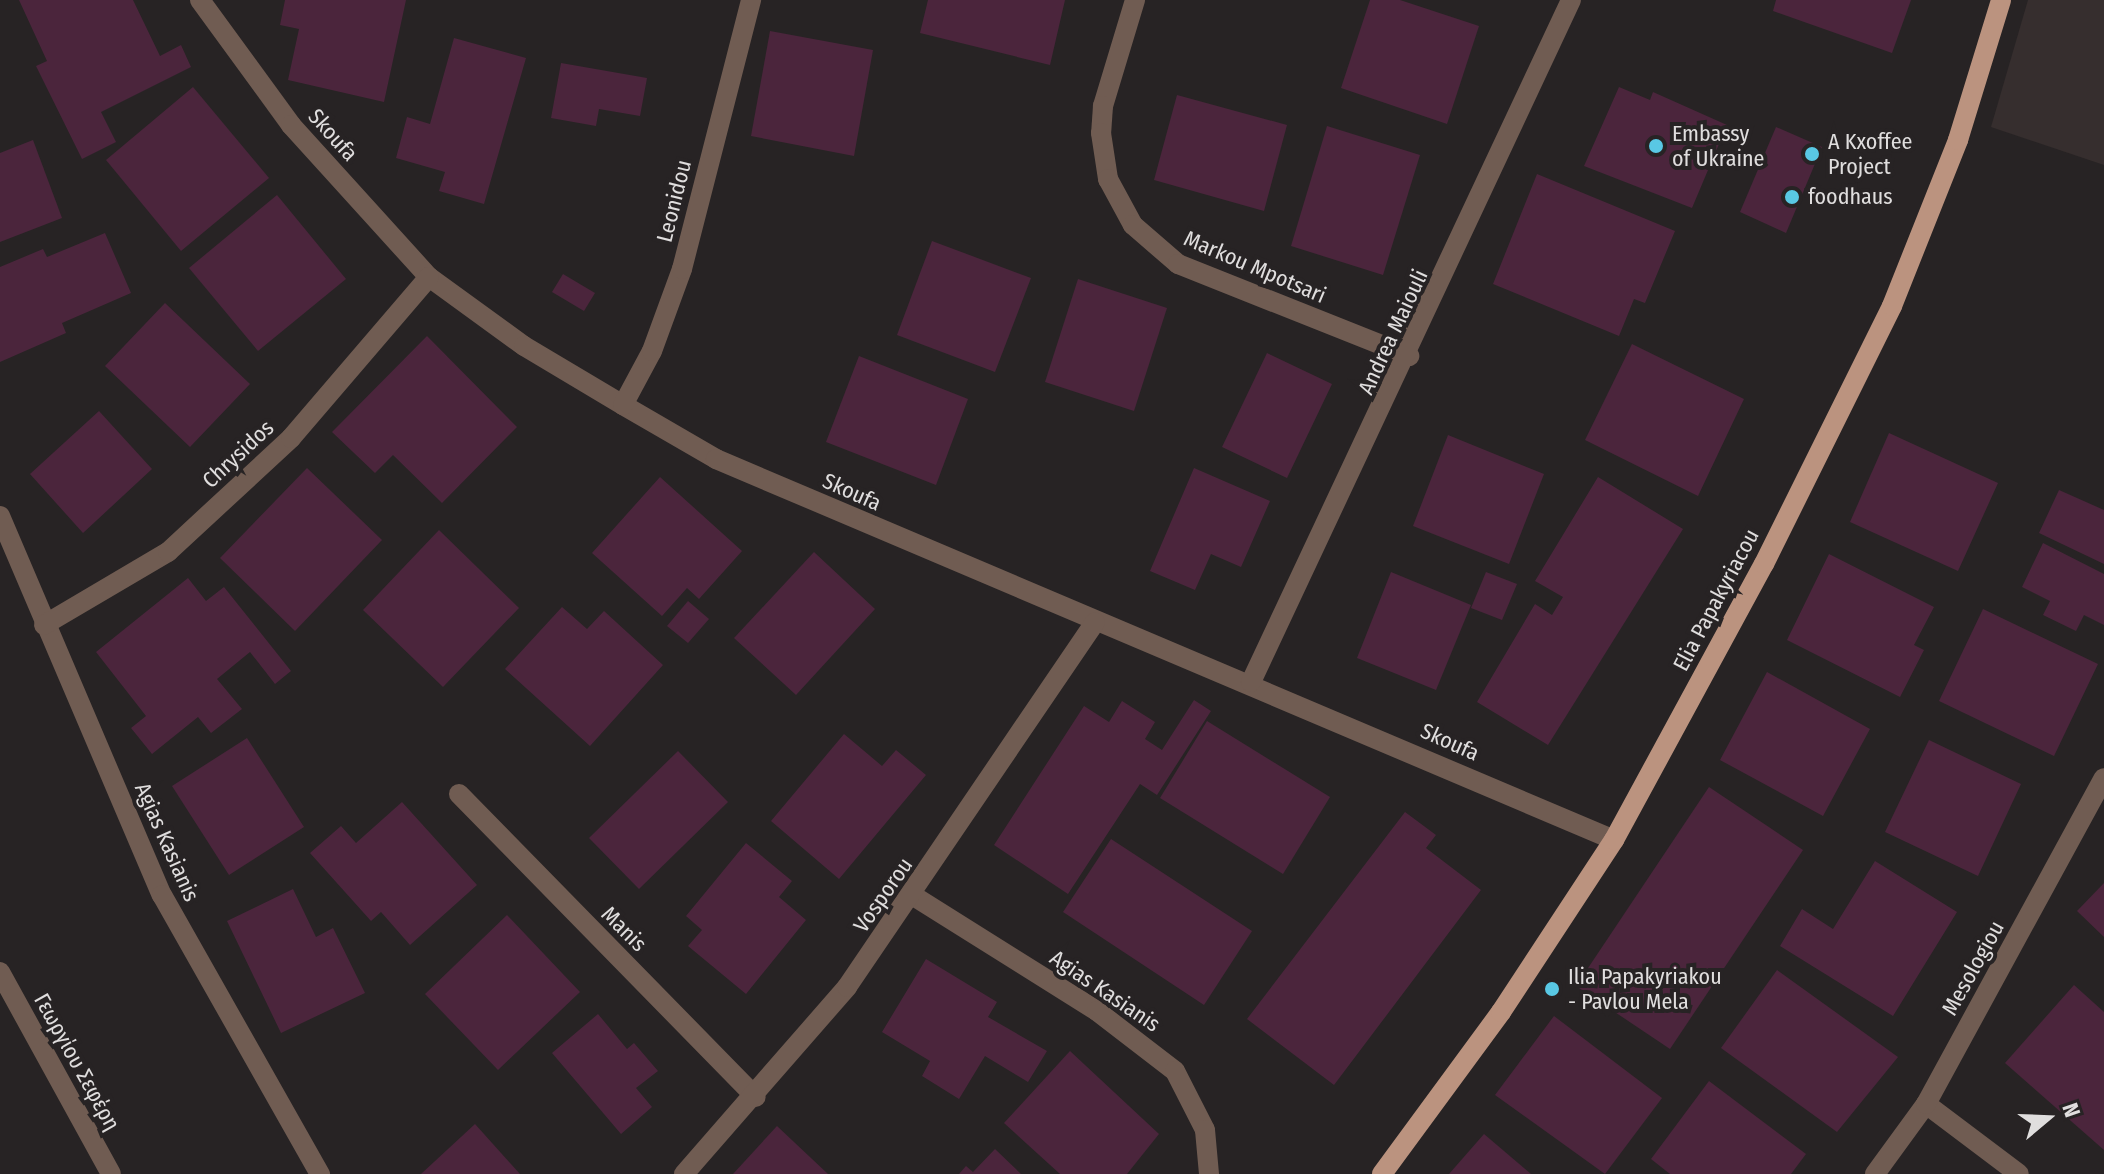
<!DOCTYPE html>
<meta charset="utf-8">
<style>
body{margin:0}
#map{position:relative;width:2104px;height:1174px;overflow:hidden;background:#272324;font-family:"Fira Sans Condensed",sans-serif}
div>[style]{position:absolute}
.built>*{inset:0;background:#362e2e}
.building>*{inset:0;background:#4b253c}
.minor>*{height:20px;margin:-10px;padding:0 10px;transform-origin:10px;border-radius:10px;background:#705c52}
.major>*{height:20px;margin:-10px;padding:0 10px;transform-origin:10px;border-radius:10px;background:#bb937f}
.dots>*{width:22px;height:22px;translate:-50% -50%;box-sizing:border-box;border:4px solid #272324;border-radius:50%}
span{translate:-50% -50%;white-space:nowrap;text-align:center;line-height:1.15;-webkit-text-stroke:8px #272324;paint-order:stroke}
.poi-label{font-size:22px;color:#e0dede}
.left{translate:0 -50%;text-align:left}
.street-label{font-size:22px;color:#e0dede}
.north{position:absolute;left:2008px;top:1078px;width:80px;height:80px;-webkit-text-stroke:6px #272324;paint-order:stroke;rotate:71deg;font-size:22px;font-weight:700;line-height:32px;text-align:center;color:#e0dede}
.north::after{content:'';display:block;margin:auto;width:28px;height:36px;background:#e0dede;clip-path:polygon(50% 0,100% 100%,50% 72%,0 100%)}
</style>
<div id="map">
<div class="built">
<div style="clip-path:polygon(2028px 0,2104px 0,2104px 165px,1991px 127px)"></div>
</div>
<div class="building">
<div style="clip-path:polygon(19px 0,133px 0,160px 56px,181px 45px,191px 67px,101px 112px,116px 142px,82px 159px,36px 66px,47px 61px)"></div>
<div style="clip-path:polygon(285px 0,406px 0,384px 102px,288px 80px,299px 29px,280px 25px)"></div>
<div style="clip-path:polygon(928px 0,1065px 0,1050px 65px,920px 33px)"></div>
<div style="clip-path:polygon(1370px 0,1400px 0,1479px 26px,1447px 124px,1341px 88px)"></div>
<div style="clip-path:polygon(1776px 0,1911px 0,1892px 53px,1773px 11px)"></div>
<div style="clip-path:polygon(770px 31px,873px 50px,854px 156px,751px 136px)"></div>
<div style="clip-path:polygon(454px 38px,526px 58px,484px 204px,439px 191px,445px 172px,396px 158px,407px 117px,430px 124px)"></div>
<div style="clip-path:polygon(561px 63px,647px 78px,640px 116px,599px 109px,596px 126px,551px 118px)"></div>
<div style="clip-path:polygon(193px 87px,269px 178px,181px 251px,106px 160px)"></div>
<div style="clip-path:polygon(1619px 87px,1650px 100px,1653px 92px,1727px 125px,1692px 208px,1584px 166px)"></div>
<div style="clip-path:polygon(1177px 95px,1287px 125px,1264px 211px,1154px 180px)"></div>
<div style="clip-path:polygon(1327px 126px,1420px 155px,1383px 275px,1291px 246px)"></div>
<div style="clip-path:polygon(1776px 127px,1822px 147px,1786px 233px,1740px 212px)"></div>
<div style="clip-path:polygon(33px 140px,62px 218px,0 242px,0 153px)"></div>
<div style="clip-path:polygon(1537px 174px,1675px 231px,1645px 303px,1634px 299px,1619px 336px,1493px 284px)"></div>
<div style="clip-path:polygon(277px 195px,346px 279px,258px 351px,189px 268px)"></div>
<div style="clip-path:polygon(105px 233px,131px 293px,62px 323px,66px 333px,0 362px,0 267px,43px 249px,47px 257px)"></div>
<div style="clip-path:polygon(932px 241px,1031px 278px,995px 372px,897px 335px)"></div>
<div style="clip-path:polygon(563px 274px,595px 293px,584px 311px,552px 292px)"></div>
<div style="clip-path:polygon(1078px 279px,1167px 308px,1134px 411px,1045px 382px)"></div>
<div style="clip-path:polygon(165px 303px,250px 384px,190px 447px,105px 366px)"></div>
<div style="clip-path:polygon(427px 336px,517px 427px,442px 503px,393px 455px,375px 473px,332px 432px)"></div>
<div style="clip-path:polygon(1632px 344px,1744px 399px,1698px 496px,1585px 440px)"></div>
<div style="clip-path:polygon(1267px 353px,1332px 384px,1287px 478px,1222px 447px)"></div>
<div style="clip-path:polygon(859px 356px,968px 399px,936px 485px,826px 442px)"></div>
<div style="clip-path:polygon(99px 411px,152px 469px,83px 533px,30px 474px)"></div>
<div style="clip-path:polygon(1889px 433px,1998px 483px,1958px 571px,1850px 522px)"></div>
<div style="clip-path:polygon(1448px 435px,1544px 474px,1509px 564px,1413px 526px)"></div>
<div style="clip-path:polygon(307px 468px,382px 540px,295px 631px,220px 558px)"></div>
<div style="clip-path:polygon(1194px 468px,1270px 501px,1241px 567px,1211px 554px,1195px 590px,1150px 571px)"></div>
<div style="clip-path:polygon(660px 477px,742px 551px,699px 599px,687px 588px,662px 616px,592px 553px)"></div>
<div style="clip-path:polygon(1598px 477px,1683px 529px,1548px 745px,1477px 702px,1535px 604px,1552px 615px,1563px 597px,1535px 581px)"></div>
<div style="clip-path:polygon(2059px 490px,2104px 510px,2104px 564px,2039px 533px)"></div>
<div style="clip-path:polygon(439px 530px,519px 608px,443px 687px,363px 610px)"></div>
<div style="clip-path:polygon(2043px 543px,2104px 574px,2104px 625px,2084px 615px,2076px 631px,2043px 615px,2050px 601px,2022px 587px)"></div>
<div style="clip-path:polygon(814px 552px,875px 609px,796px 695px,734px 638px)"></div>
<div style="clip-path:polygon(1829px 554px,1934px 607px,1914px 645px,1924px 650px,1900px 697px,1787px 640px)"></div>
<div style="clip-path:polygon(1391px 572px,1471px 605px,1436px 690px,1357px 658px)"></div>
<div style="clip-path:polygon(1486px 572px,1517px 584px,1502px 620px,1471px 608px)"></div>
<div style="clip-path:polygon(188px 578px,206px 601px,224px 587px,291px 671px,275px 684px,250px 652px,217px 679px,242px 709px,211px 733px,198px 717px,152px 754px,131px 728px,146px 716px,96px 652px)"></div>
<div style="clip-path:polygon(688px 601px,709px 619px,688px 643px,667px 626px)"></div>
<div style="clip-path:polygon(562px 607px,587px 629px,604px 611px,663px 665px,590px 746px,505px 669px)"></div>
<div style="clip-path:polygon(1983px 609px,2098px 664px,2054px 756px,1939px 701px)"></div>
<div style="clip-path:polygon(1767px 672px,1870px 729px,1823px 816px,1720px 760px)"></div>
<div style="clip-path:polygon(1194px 700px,1211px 711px,1157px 795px,1140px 784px,1068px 894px,994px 845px,1084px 706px,1109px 722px,1122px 701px,1155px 722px,1145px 739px,1162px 750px)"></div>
<div style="clip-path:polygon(1207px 721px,1330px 797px,1283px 874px,1160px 798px)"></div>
<div style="clip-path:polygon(844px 734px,882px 766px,896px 750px,926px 775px,839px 879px,771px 821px)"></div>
<div style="clip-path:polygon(247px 738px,304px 827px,229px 875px,172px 786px)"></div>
<div style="clip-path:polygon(1929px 740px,2021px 784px,1978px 876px,1885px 832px)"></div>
<div style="clip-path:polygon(678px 751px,728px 802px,639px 889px,589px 838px)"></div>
<div style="clip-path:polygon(1709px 787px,1803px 850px,1670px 1049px,1576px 986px)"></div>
<div style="clip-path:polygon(402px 802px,477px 885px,410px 945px,381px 912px,371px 921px,310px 853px,341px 826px,356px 843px)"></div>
<div style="clip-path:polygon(1405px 812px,1436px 835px,1426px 848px,1481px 890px,1334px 1085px,1247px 1019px)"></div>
<div style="clip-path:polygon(1111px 839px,1252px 931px,1204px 1005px,1063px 912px)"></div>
<div style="clip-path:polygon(746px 843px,792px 881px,779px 897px,806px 920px,746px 994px,688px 946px,702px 930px,686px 916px)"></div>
<div style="clip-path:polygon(1875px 861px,1957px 912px,1893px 1016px,1780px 946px,1802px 909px,1833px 929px)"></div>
<div style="clip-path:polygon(2104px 883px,2104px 937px,2077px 911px)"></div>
<div style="clip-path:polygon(293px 889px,316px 937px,333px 928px,365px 993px,281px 1033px,227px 921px)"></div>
<div style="clip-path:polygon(507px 915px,580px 992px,498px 1070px,425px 994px)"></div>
<div style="clip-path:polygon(926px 959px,997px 1002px,988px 1017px,1047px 1051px,1028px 1082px,985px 1056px,959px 1099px,922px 1076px,930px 1061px,882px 1032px)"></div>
<div style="clip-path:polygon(1777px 970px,1898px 1057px,1837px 1132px,1721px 1048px)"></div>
<div style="clip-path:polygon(2074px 985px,2104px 1012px,2104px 1150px,2005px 1063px)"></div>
<div style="clip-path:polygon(598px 1014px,627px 1049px,634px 1043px,658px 1071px,636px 1088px,652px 1107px,621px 1134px,552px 1053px)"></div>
<div style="clip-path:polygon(1554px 1016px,1662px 1098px,1605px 1174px,1495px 1095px)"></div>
<div style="clip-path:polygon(1070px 1051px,1159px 1134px,1127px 1174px,1060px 1174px,1004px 1123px)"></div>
<div style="clip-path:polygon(1709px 1081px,1806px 1154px,1791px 1174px,1670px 1174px,1651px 1159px)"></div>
<div style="clip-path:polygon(475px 1124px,520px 1174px,421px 1174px)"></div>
<div style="clip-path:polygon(777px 1126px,828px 1174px,733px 1174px)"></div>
<div style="clip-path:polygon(1484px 1134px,1531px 1174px,1449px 1174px)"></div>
<div style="clip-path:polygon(995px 1149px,1021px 1174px,959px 1174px,966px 1166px,973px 1172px)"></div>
</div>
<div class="minor">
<div style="left:200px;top:0;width:155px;rotate:53.9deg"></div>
<div style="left:291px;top:125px;width:205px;rotate:47.8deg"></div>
<div style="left:429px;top:277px;width:117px;rotate:36deg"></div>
<div style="left:524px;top:346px;width:115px;rotate:30.8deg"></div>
<div style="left:623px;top:405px;width:108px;rotate:30.1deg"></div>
<div style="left:716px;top:459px;width:975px;rotate:22.99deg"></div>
<div style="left:1135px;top:0;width:111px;rotate:106.8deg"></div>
<div style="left:1103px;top:106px;width:27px;rotate:94deg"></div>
<div style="left:1101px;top:133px;width:47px;rotate:81.3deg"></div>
<div style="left:1108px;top:179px;width:52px;rotate:61.5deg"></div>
<div style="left:1133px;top:225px;width:60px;rotate:40.9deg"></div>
<div style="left:1178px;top:264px;width:249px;rotate:21.7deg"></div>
<div style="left:623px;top:405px;width:61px;rotate:-61.8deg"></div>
<div style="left:652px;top:351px;width:87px;rotate:-69.9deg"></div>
<div style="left:682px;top:269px;width:278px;rotate:-75.6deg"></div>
<div style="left:0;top:516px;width:412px;rotate:66.9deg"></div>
<div style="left:162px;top:895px;width:321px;rotate:60.5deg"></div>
<div style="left:44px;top:625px;width:144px;rotate:-30.5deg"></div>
<div style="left:168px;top:552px;width:168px;rotate:-42.8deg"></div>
<div style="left:291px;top:438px;width:212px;rotate:-49.4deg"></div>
<div style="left:1251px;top:682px;width:753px;rotate:-64.86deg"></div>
<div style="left:459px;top:794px;width:424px;rotate:45.6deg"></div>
<div style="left:912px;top:895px;width:218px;rotate:32.1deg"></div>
<div style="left:1097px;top:1011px;width:98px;rotate:37.6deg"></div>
<div style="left:1175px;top:1071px;width:66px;rotate:63deg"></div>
<div style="left:1205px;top:1130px;width:44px;rotate:84.8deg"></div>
<div style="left:0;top:972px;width:230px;rotate:61.2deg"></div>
<div style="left:1926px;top:1104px;width:116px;rotate:37deg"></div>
<div style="left:684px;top:1174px;width:248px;rotate:-48.9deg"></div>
<div style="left:847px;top:987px;width:441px;rotate:-55.8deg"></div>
<div style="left:1875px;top:1174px;width:87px;rotate:-53.9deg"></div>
<div style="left:1926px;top:1104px;width:371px;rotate:-61.4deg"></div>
</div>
<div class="major">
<div style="left:1382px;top:1174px;width:201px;rotate:-53.7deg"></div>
<div style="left:1501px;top:1012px;width:206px;rotate:-56.7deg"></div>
<div style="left:1614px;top:840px;width:314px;rotate:-61.5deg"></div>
<div style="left:1764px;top:564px;width:288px;rotate:-63.6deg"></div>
<div style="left:1892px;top:306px;width:179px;rotate:-68.3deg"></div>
<div style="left:1958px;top:140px;width:146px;rotate:-72.9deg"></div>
</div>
<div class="dots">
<div style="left:1656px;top:146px;background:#59c8e4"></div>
<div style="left:1812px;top:154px;background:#59c8e4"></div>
<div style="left:1792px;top:197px;background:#59c8e4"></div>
<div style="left:1552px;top:989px;background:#59c8e4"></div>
</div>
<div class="poi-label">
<span class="left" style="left:1672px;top:146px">Embassy<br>of Ukraine</span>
<span class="left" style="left:1828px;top:154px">A Kxoffee<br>Project</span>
<span class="left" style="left:1808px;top:197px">foodhaus</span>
<span class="left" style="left:1568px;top:989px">Ilia Papakyriakou<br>- Pavlou Mela</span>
</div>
<div class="street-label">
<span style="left:333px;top:135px;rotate:48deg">Skoufa</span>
<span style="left:674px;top:201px;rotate:-76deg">Leonidou</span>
<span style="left:1255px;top:267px;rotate:23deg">Markou Mpotsari</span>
<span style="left:1393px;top:332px;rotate:-65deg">Andrea Maiouli</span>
<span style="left:238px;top:454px;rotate:-43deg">Chrysidos</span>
<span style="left:852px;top:492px;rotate:24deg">Skoufa</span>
<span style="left:1716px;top:600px;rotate:-62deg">Elia Papakyriacou</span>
<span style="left:1450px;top:742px;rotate:24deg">Skoufa</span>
<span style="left:167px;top:842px;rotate:66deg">Agias Kasianis</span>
<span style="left:883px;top:895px;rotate:-55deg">Vosporou</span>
<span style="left:624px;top:929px;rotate:45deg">Manis</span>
<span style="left:1973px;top:968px;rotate:-61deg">Mesologiou</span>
<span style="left:1105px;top:991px;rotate:34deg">Agias Kasianis</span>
<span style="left:77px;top:1062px;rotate:61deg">Γεωργίου Σεφέρη</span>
</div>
<div class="north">N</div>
</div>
